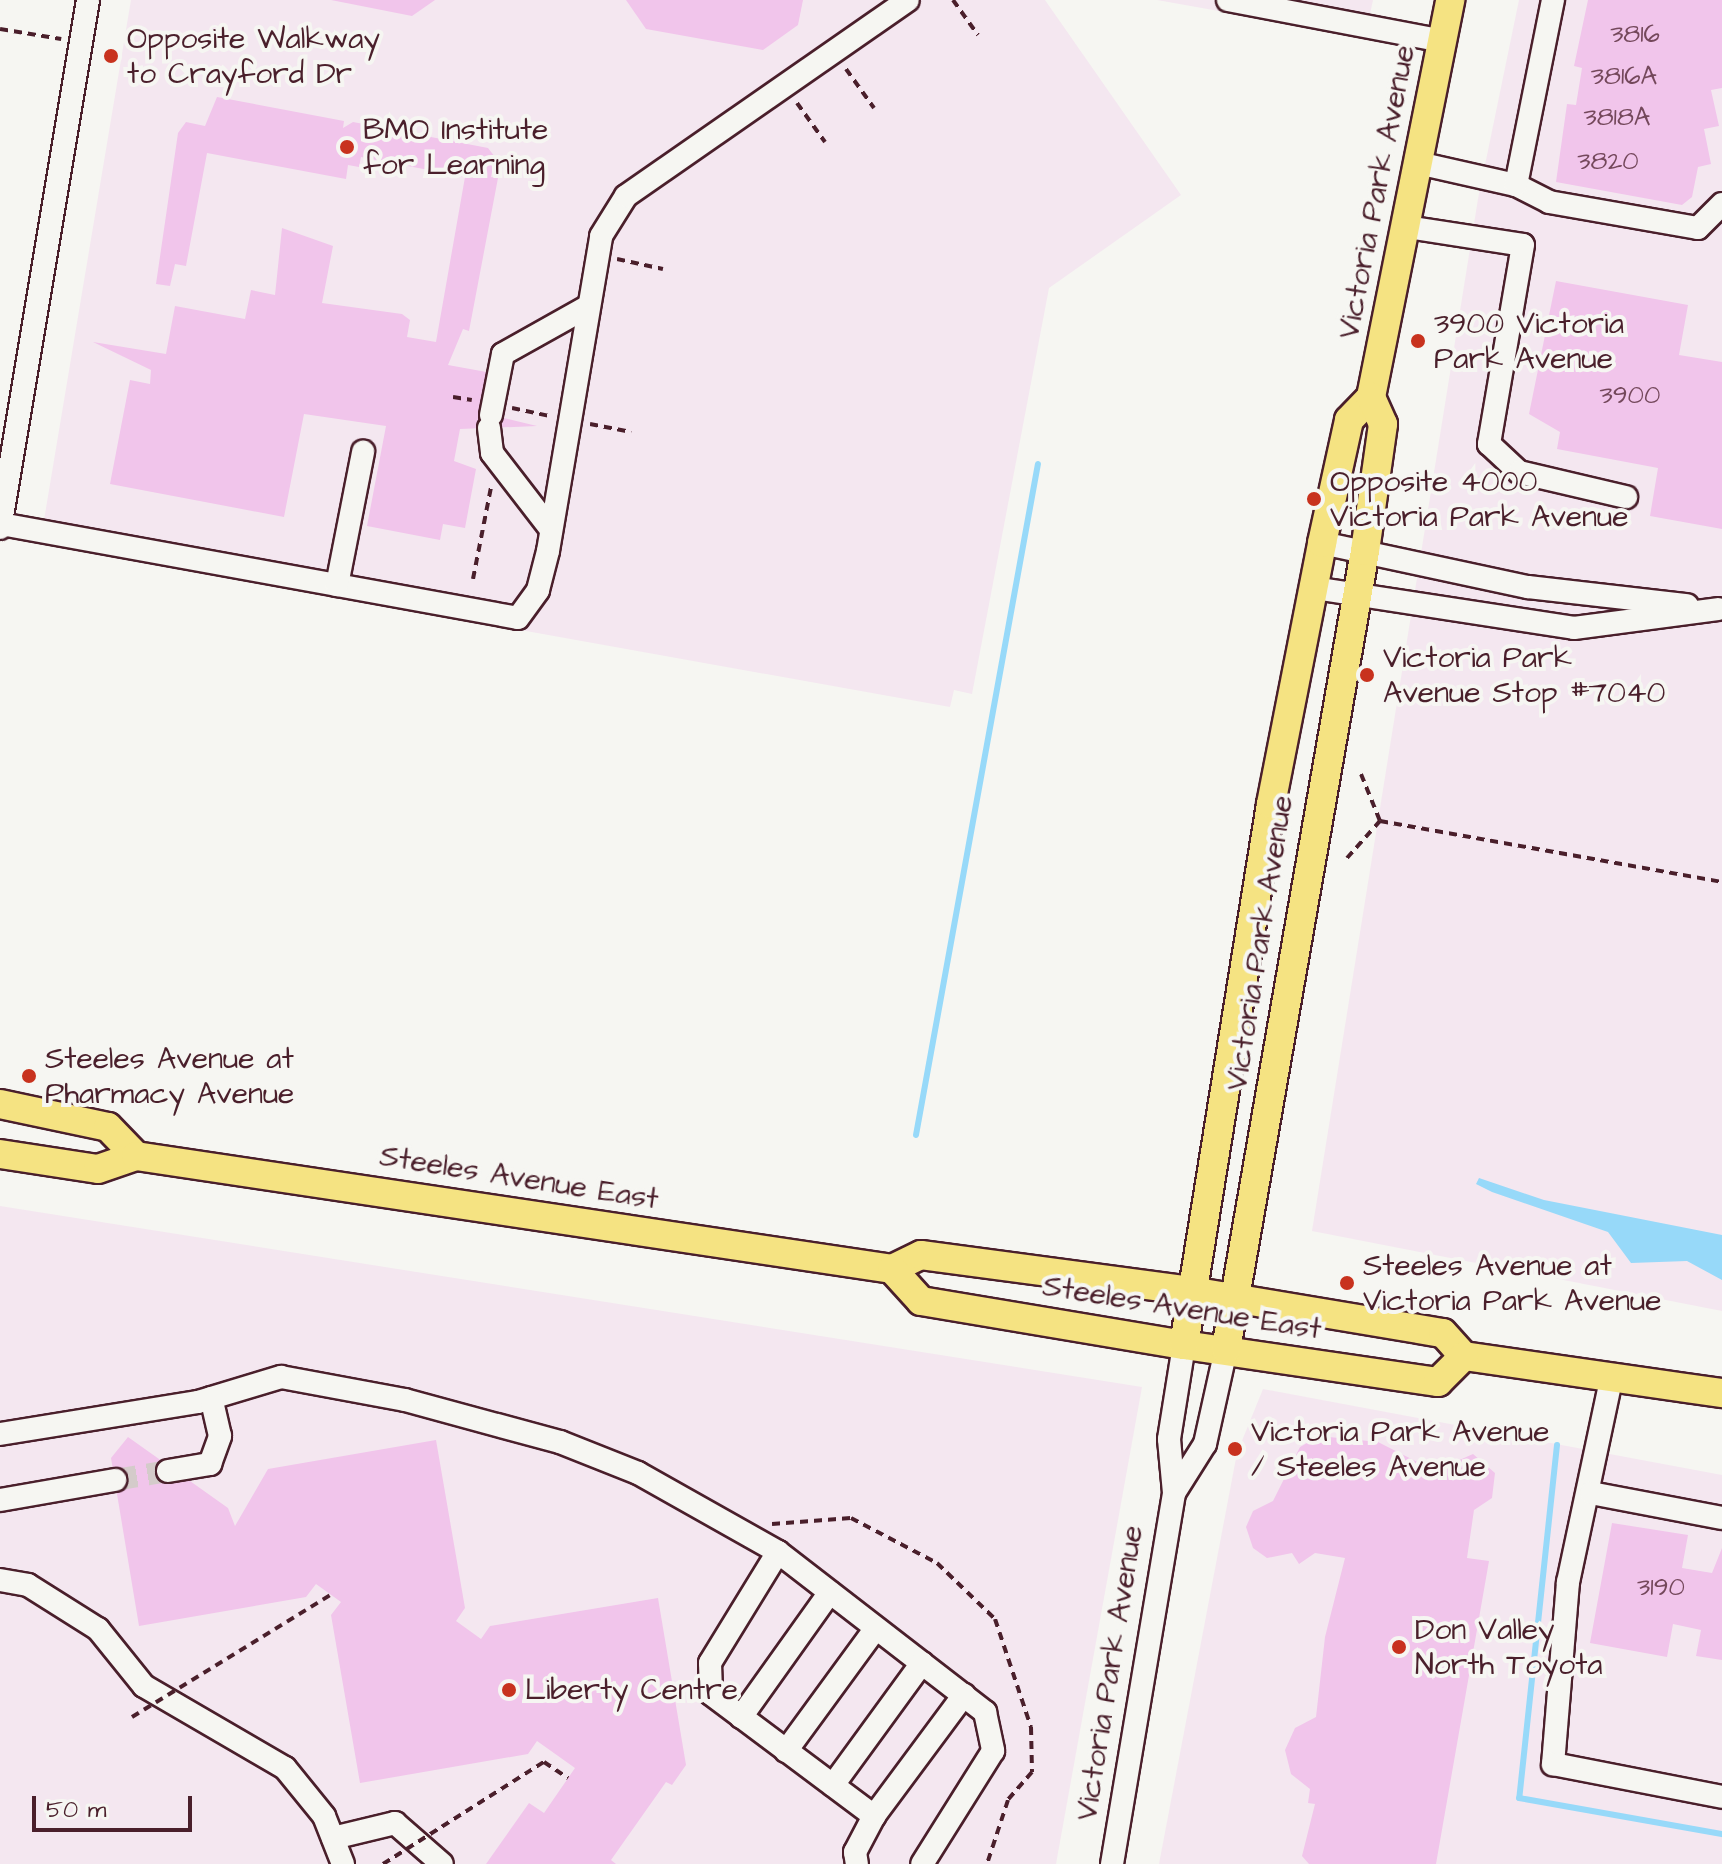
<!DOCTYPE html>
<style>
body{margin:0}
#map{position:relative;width:1722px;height:1864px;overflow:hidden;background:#f6f6f2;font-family:"Architects Daughter",sans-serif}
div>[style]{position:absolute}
.built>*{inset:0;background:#f4e7f0}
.water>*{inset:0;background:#97d9f9}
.stream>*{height:6px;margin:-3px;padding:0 3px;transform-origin:3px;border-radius:3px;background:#97d9f9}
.building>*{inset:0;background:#f1c5eb}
.minor-tunnel>*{height:22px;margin-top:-11px;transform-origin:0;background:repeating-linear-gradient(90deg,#d4cbca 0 22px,transparent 0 33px)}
.path>*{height:4px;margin-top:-2px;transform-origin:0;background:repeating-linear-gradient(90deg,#4a1f2b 0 8px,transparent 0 14px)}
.roads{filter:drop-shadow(2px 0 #4a1f2b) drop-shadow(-2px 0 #4a1f2b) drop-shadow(0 2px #4a1f2b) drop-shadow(0 -2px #4a1f2b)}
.minor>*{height:22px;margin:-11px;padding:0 11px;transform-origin:11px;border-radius:11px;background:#f6f6f2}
.major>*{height:28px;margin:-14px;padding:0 14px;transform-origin:14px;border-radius:14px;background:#f5e382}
.path-bridge>*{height:4px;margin-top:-2px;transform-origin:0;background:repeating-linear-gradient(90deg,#4a1f2b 0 8px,transparent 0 14px)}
.dots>*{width:22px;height:22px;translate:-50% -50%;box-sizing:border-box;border:4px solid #f6f6f2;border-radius:50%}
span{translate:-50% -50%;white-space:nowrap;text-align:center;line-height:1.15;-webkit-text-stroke:8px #f6f6f2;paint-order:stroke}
.number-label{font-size:26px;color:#74485b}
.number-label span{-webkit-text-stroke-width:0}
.poi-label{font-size:30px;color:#4a1f2b}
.left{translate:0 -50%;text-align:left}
.street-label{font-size:30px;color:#4a1f2b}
.scale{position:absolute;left:32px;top:1796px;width:160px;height:36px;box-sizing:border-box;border:4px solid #4a1f2b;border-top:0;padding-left:10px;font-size:24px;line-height:28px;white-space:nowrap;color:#4a1f2b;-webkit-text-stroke:6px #f6f6f2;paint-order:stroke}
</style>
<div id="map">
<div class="built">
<div style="clip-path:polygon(131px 0,1045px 0,1181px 195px,1049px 288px,972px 694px,954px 690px,950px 707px,40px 544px)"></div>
<div style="clip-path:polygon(1157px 0,1373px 0,1365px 37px)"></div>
<div style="clip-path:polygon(1519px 0,1722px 0,1722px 1311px,1312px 1231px,1478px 199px)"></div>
<div style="clip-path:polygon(0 1206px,1142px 1387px,1056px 1864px,0 1864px)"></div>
<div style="clip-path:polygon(1263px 1389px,1722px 1475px,1722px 1864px,1159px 1864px,1237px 1453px)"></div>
</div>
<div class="water">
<div style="clip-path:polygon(1479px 1178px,1544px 1200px,1722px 1235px,1722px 1280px,1687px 1261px,1631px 1263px,1608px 1232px,1492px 1192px,1476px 1184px)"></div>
</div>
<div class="stream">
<div style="left:916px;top:1135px;width:682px;rotate:-79.7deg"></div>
<div style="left:1557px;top:1445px;width:355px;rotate:96.1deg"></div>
<div style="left:1519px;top:1798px;width:206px;rotate:10.1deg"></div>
</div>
<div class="building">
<div style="clip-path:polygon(331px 0,435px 0,412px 16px)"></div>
<div style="clip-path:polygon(626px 0,803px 0,798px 25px,763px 50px,646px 29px)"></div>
<div style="clip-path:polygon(1588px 0,1722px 0,1722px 88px,1711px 90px,1719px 126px,1704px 129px,1711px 164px,1698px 167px,1692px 197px,1682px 205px,1556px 182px,1567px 104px,1576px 105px,1582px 68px,1574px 66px)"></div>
<div style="clip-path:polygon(217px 97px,344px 121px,343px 128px,353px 122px,488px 148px,495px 157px,491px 177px,498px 178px,469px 331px,463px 329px,448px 365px,492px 373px,491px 415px,537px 426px,460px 429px,454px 461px,476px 469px,465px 528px,443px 524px,440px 540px,367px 526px,386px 426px,304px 414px,284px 517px,110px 484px,130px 380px,150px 384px,151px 370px,93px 342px,166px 354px,175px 306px,245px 319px,251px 290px,275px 295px,282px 228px,333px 246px,322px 303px,402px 314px,410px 320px,407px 337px,436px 342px,465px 177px,361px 157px,359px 167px,348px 165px,346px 179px,207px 153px,186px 266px,175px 264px,170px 286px,156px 284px,178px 133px,186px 122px,205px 126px)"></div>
<div style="clip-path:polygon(1556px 281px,1688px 305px,1679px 355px,1722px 362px,1722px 529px,1650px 516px,1658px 468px,1557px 449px,1560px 432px,1529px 414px)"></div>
<div style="clip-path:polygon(1319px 1436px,1378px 1442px,1435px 1471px,1473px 1454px,1495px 1473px,1492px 1498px,1474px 1510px,1467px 1558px,1489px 1561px,1436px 1864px,1309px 1864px,1302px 1856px,1315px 1804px,1308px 1803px,1310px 1789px,1291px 1774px,1285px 1750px,1295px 1728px,1316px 1717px,1325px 1637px,1345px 1558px,1315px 1553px,1299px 1564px,1292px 1553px,1267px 1558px,1253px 1548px,1246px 1527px,1253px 1511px,1273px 1501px,1300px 1447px)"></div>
<div style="clip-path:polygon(128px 1437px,228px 1508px,235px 1526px,268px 1469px,436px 1440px,465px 1608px,456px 1621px,481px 1639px,490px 1626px,658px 1598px,686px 1765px,672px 1785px,666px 1782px,611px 1860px,616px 1864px,486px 1864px,529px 1803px,544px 1813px,575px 1768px,537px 1741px,528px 1754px,360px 1783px,331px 1615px,341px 1602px,316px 1584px,306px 1597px,139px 1626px,111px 1458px)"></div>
<div style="clip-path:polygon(1612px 1523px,1688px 1535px,1682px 1568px,1712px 1573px,1722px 1548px,1722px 1660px,1696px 1656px,1701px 1630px,1673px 1624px,1667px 1657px,1590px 1643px)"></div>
</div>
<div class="minor-tunnel">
<div style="left:115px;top:1480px;width:54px;rotate:-9.6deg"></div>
</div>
<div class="path">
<div style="left:953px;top:0;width:43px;rotate:54.5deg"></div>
<div style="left:0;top:29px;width:62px;rotate:9.3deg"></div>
<div style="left:846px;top:69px;width:48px;rotate:54.3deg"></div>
<div style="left:797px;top:103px;width:48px;rotate:54.3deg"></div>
<div style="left:617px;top:259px;width:47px;rotate:12.3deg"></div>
<div style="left:453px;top:397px;width:19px;rotate:9deg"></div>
<div style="left:512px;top:408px;width:39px;rotate:12deg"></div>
<div style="left:590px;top:424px;width:42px;rotate:11deg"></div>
<div style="left:473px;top:579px;width:94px;rotate:-78.9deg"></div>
<div style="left:1361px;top:774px;width:51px;rotate:68deg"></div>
<div style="left:1347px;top:858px;width:50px;rotate:-48.3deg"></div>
<div style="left:1380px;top:821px;width:347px;rotate:10.1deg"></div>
<div style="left:772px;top:1524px;width:79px;rotate:-4.3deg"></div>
<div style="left:851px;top:1518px;width:97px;rotate:27.6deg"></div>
<div style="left:937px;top:1563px;width:81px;rotate:44deg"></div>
<div style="left:995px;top:1619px;width:114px;rotate:71.6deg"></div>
<div style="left:1031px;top:1727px;width:45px;rotate:88.7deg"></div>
<div style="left:1032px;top:1772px;width:37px;rotate:131deg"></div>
<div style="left:1008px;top:1800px;width:67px;rotate:108.2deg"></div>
</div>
<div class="roads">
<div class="minor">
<div style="left:1228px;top:0;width:218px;rotate:10.8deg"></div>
<div style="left:1418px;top:163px;width:100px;rotate:12.7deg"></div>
<div style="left:1516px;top:185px;width:37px;rotate:27deg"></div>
<div style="left:1549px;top:202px;width:151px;rotate:9.9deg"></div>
<div style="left:1698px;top:228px;width:34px;rotate:-45deg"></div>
<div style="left:1516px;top:185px;width:189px;rotate:-78.7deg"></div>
<div style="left:1407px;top:227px;width:117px;rotate:8.8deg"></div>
<div style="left:1523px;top:245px;width:202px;rotate:99.7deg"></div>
<div style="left:1489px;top:444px;width:41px;rotate:43deg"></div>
<div style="left:1519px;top:472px;width:110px;rotate:13.2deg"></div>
<div style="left:491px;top:415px;width:62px;rotate:-78.9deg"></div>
<div style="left:503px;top:354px;width:98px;rotate:-29.2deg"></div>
<div style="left:489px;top:428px;width:25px;rotate:83deg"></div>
<div style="left:492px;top:453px;width:95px;rotate:52.3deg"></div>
<div style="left:1px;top:524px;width:525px;rotate:10.3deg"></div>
<div style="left:518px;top:618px;width:34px;rotate:-54deg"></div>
<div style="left:538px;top:590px;width:40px;rotate:-75.6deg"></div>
<div style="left:548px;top:551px;width:319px;rotate:-80.4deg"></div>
<div style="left:601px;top:236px;width:47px;rotate:-58deg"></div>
<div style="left:626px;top:196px;width:343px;rotate:-34.8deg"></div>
<div style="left:0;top:528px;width:535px;rotate:-80.54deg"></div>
<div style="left:1322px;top:543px;width:211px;rotate:12.1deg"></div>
<div style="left:1528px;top:587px;width:160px;rotate:6.5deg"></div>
<div style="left:337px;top:585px;width:136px;rotate:-78.9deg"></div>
<div style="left:1314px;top:588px;width:263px;rotate:8.7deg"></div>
<div style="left:1574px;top:628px;width:145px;rotate:-7.5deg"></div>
<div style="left:1611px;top:1380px;width:207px;rotate:102deg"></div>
<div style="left:1568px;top:1582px;width:183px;rotate:94.7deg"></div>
<div style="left:1553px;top:1764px;width:172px;rotate:11deg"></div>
<div style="left:0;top:1434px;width:201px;rotate:-9.2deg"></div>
<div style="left:198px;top:1402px;width:87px;rotate:-16.8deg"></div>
<div style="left:281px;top:1377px;width:126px;rotate:10.5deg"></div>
<div style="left:405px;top:1400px;width:161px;rotate:15.2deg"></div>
<div style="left:560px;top:1442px;width:84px;rotate:21.7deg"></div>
<div style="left:638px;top:1473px;width:161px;rotate:29.4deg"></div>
<div style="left:778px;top:1552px;width:262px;rotate:37.7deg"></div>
<div style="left:985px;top:1712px;width:40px;rotate:78deg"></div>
<div style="left:993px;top:1751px;width:133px;rotate:122.1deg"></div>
<div style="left:168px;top:1471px;width:43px;rotate:-9.5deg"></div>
<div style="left:210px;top:1464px;width:30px;rotate:-70deg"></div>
<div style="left:220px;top:1436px;width:39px;rotate:-103deg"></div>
<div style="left:1174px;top:1493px;width:58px;rotate:-57.7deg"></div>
<div style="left:1205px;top:1444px;width:97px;rotate:-77.5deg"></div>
<div style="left:1591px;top:1493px;width:133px;rotate:10.8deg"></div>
<div style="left:0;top:1500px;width:117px;rotate:-9.9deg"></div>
<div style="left:778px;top:1552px;width:130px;rotate:121.5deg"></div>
<div style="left:710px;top:1663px;width:31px;rotate:88deg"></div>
<div style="left:711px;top:1694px;width:204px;rotate:36.8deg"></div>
<div style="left:874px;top:1816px;width:41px;rotate:117.8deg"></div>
<div style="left:855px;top:1852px;width:12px;rotate:81deg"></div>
<div style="left:0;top:1580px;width:28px;rotate:10deg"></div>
<div style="left:28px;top:1585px;width:83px;rotate:32.2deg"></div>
<div style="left:98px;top:1629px;width:73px;rotate:51.1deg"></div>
<div style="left:144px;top:1686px;width:163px;rotate:30.2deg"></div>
<div style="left:285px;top:1768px;width:62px;rotate:50.9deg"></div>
<div style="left:324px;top:1816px;width:52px;rotate:68.4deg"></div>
<div style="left:741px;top:1717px;width:153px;rotate:-54.5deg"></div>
<div style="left:786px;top:1751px;width:152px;rotate:-53.8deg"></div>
<div style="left:833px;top:1785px;width:151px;rotate:-53.9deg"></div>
<div style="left:874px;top:1816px;width:151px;rotate:-53.4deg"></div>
<div style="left:333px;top:1838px;width:64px;rotate:-13.6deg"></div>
<div style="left:395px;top:1823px;width:62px;rotate:41.1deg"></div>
<div style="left:1112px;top:1864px;width:376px;rotate:-80.5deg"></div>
<div style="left:1174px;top:1493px;width:54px;rotate:-95.3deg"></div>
<div style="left:1169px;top:1439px;width:95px;rotate:-80.9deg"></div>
</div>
<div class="major">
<div style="left:0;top:1104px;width:110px;rotate:12deg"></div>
<div style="left:108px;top:1127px;width:40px;rotate:46deg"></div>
<div style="left:0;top:1154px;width:99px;rotate:8.7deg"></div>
<div style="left:98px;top:1169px;width:40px;rotate:-18.9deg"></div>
<div style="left:136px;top:1156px;width:764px;rotate:8.5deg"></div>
<div style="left:892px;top:1269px;width:32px;rotate:-26deg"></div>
<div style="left:921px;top:1255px;width:272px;rotate:7.6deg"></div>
<div style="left:1191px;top:1291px;width:255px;rotate:9.5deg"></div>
<div style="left:1443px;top:1333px;width:31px;rotate:48deg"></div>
<div style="left:1464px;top:1356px;width:261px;rotate:8.2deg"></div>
<div style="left:892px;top:1269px;width:43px;rotate:47.8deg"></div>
<div style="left:921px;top:1301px;width:267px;rotate:9.5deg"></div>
<div style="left:1184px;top:1345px;width:257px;rotate:8.3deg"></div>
<div style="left:1438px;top:1382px;width:37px;rotate:-45deg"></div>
<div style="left:1184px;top:1345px;width:548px;rotate:-80.86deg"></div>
<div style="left:1271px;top:804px;width:266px;rotate:-78.9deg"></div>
<div style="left:1322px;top:543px;width:126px;rotate:-77.6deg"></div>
<div style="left:1349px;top:420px;width:32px;rotate:-46deg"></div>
<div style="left:1371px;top:397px;width:405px;rotate:-78.7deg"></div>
<div style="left:1226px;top:1349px;width:810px;rotate:-80.12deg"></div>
<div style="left:1365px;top:551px;width:128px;rotate:-81.9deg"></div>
<div style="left:1383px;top:424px;width:30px;rotate:-114deg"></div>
</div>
</div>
<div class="path-bridge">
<div style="left:132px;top:1717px;width:233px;rotate:-31.6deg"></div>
<div style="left:383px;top:1864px;width:191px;rotate:-32.4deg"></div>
<div style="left:544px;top:1762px;width:29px;rotate:34deg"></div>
</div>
<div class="dots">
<div style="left:111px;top:56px;background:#c8321e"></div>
<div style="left:347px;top:147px;background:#c8321e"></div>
<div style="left:1418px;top:341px;background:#c8321e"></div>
<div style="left:1314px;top:499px;background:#c8321e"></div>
<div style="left:1367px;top:675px;background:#c8321e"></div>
<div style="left:29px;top:1076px;background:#c8321e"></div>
<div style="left:1347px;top:1283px;background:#c8321e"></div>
<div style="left:1235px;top:1449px;background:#c8321e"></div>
<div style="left:1399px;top:1647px;background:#c8321e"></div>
<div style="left:509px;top:1690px;background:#c8321e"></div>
</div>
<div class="number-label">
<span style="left:1635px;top:35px">3816</span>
<span style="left:1624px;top:77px">3816A</span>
<span style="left:1617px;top:118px">3818A</span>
<span style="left:1608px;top:162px">3820</span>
<span style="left:1630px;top:396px">3900</span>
<span style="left:1661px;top:1588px">3190</span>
</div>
<div class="poi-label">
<span class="left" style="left:127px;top:56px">Opposite Walkway<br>to Crayford Dr</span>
<span class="left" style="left:363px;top:147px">BMO Institute<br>for Learning</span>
<span class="left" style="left:1434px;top:341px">3900 Victoria<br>Park Avenue</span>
<span class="left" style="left:1330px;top:499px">Opposite 4000<br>Victoria Park Avenue</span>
<span class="left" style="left:1383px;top:675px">Victoria Park<br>Avenue Stop #7040</span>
<span class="left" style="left:45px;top:1076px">Steeles Avenue at<br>Pharmacy Avenue</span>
<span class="left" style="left:1363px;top:1283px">Steeles Avenue at<br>Victoria Park Avenue</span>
<span class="left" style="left:1251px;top:1449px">Victoria Park Avenue<br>/ Steeles Avenue</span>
<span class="left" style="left:1415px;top:1647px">Don Valley<br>North Toyota</span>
<span class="left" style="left:525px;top:1690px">Liberty Centre</span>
</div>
<div class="street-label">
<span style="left:1377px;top:192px;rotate:-79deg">Victoria Park Avenue</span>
<span style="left:1260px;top:943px;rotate:-81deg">Victoria Park Avenue</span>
<span style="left:519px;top:1178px;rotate:9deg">Steeles Avenue East</span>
<span style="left:1182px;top:1308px;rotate:9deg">Steeles Avenue East</span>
<span style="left:1110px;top:1673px;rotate:-81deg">Victoria Park Avenue</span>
</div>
<div class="scale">50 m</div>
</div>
